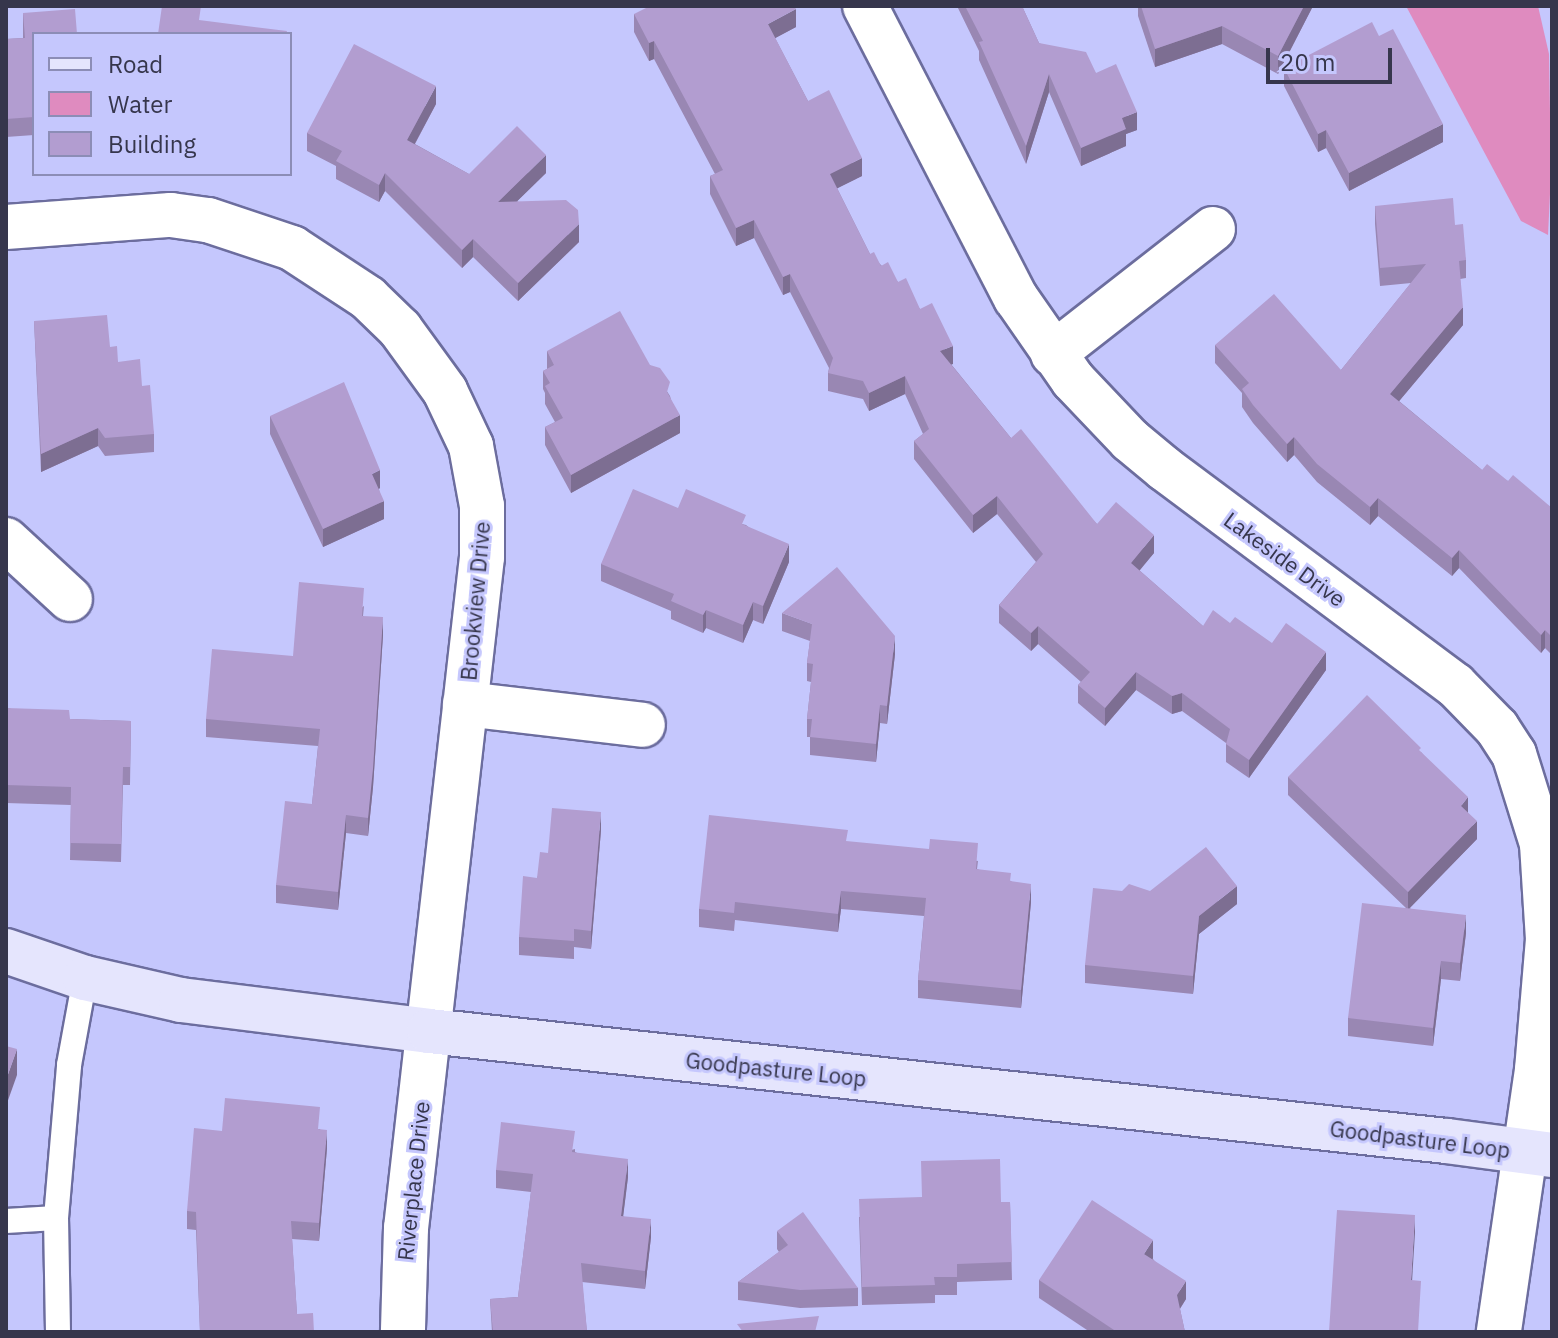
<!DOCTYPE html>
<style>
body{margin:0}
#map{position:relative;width:1558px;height:1338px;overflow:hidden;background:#c5c7fd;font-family:"IBM Plex Sans",sans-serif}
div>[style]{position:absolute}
.water>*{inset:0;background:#df8bbf}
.roads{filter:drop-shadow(2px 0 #6c6d9e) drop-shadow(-2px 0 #6c6d9e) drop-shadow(0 2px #6c6d9e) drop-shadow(0 -2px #6c6d9e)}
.lane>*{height:24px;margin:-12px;padding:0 12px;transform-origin:12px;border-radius:12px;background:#fff}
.street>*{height:44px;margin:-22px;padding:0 22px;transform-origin:22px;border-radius:22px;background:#fff}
.secondary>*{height:44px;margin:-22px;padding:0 22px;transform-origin:22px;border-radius:22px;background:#e5e5fd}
.wall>*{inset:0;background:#9987b3}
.shaded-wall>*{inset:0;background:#7d6e92}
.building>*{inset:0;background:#b29dd0}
span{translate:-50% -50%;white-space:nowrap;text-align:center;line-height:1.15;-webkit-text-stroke:6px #c5c7fd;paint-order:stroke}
.street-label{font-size:22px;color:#36364c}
.frame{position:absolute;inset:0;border:8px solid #36364c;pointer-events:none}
.legend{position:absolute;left:32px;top:32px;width:260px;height:144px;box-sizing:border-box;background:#c5c7fd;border:2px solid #8c8db6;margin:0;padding:10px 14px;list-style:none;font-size:24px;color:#36364c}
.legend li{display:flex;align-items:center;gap:16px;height:40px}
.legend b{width:40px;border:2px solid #8c8db6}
.scale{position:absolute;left:1266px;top:48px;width:126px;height:36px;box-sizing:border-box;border:4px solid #36364c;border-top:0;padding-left:10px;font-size:24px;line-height:28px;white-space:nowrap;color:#36364c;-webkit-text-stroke:6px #c5c7fd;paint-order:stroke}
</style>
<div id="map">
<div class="water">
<div style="clip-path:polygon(1406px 6px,1538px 6px,1549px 54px,1551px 173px,1548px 235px,1521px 221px)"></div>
</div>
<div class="roads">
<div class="lane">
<div style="left:6px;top:1221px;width:50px;rotate:-3.4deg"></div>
<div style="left:58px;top:1332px;width:114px;rotate:-91deg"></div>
<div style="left:56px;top:1218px;width:154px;rotate:-85.1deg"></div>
<div style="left:69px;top:1065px;width:88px;rotate:-79.6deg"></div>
</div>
<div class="street">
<div style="left:865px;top:6px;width:329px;rotate:62.7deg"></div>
<div style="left:1016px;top:298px;width:100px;rotate:55.2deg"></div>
<div style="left:1073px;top:380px;width:83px;rotate:46.5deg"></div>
<div style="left:1130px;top:440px;width:45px;rotate:39.6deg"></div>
<div style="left:1165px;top:469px;width:362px;rotate:36.7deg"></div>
<div style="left:1455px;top:685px;width:60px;rotate:45.7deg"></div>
<div style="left:1497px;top:728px;width:31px;rotate:57deg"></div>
<div style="left:1514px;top:754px;width:94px;rotate:72.7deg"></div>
<div style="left:1542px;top:844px;width:95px;rotate:86.4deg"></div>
<div style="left:1548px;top:939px;width:131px;rotate:94.8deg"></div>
<div style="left:1537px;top:1070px;width:265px;rotate:98.3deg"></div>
<div style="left:6px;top:227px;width:165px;rotate:-4.2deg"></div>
<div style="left:171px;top:215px;width:37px;rotate:8deg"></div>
<div style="left:208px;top:220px;width:89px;rotate:18.4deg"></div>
<div style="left:292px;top:248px;width:91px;rotate:33.3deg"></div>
<div style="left:368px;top:298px;width:45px;rotate:44.1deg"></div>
<div style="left:400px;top:329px;width:77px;rotate:54deg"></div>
<div style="left:445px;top:391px;width:61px;rotate:64.7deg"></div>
<div style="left:471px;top:446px;width:61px;rotate:79.6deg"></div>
<div style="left:482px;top:506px;width:51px;rotate:90deg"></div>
<div style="left:482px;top:557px;width:675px;rotate:96.46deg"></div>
<div style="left:406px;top:1228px;width:104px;rotate:91.7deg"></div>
<div style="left:1053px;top:354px;width:203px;rotate:-38deg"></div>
<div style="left:6px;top:540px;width:87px;rotate:42.7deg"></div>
<div style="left:465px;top:704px;width:179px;rotate:6.7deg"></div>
</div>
<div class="secondary">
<div style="left:6px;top:951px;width:83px;rotate:18.9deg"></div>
<div style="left:85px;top:978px;width:98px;rotate:12.9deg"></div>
<div style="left:181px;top:1000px;width:250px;rotate:7.1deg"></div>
<div style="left:429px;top:1031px;width:1024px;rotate:6.17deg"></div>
<div style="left:1447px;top:1141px;width:106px;rotate:7.6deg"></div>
</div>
</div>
<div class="wall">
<div style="clip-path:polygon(957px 6px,1022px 6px,1039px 43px,1096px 73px,1137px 130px,1126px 134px,1126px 146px,1081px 166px,1049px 92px,1026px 164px,979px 60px,979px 51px)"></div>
<div style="clip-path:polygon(1138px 6px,1313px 6px,1278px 74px,1222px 44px,1155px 67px,1138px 16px)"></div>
<div style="clip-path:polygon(23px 13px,34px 34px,34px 135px,6px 137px,6px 39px,23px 38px)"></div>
<div style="clip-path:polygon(634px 14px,796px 27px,775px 38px,808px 101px,862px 176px,837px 188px,870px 254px,898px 282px,920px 309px,953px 364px,951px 364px,1011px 438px,1097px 524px,1154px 553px,1139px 570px,1203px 626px,1230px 623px,1326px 670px,1249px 778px,1226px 762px,1226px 743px,1182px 711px,1172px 714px,1136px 690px,1105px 726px,1078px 703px,1078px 685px,1081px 682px,1038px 644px,1031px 651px,999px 623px,999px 605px,1036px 562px,997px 514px,973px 533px,914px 459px,914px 441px,923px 434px,905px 394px,869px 411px,863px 399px,828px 391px,828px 373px,829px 368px,790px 292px,783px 295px,754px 238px,736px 246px,710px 194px,710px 176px,715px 174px,654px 59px,649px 61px,634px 32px)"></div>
<div style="clip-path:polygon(1379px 36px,1443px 142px,1349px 191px,1326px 148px,1318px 152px,1284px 86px,1284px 68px)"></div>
<div style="clip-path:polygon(436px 104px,415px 144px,469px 174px,546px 173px,517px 201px,579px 242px,518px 301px,473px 257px,462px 268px,385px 191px,379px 202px,336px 179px,336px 166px,307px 151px,307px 133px)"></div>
<div style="clip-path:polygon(1375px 206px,1455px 225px,1466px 260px,1466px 278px,1460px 279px,1463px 325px,1399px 401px,1482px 470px,1508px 481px,1552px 508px,1552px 655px,1545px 648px,1541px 653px,1459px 568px,1452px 576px,1378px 516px,1370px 525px,1317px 482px,1294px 455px,1287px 462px,1253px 423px,1242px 407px,1242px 393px,1215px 363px,1215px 345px,1341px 370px,1411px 283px,1380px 286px,1375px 224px)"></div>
<div style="clip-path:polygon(34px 321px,110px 347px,118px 362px,142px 386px,154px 434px,154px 452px,105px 456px,98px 446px,41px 472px)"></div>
<div style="clip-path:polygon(547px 351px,650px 365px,670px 396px,680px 433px,571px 493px,545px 445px,545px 427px,555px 422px,545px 404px,545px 393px,543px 389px,543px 371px,547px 369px)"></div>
<div style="clip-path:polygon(270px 416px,380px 488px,379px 489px,384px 519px,323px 547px,270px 434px)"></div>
<div style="clip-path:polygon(678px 508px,746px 525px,789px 562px,763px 624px,753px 620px,743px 643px,706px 628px,703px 633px,671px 619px,671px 611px,601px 581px,601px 564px)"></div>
<div style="clip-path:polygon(364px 606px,363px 616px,383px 635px,373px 787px,368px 836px,346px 833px,338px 910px,276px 903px,276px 885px,312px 804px,318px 746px,206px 737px,206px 719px)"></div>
<div style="clip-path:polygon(782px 613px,895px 654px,887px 724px,880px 723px,876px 762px,810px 755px,810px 737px,807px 737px,807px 719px,811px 682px,807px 681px,807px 663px,810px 641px,782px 631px)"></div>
<div style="clip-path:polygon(6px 708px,70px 719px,131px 721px,130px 785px,123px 785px,121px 862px,70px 860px,71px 805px,6px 803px)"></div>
<div style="clip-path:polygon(1421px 752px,1468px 813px,1477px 839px,1409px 908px,1466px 933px,1460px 981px,1441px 979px,1433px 1046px,1348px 1036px,1348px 1018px,1406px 908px,1288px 795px,1288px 777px)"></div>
<div style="clip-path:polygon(601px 830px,591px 949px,574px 947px,574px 959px,519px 955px,519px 937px,537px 878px,548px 853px)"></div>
<div style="clip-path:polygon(848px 842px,978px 861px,977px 869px,1011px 881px,1031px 902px,1021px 1008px,918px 998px,918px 980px,924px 916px,841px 909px,838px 932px,735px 920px,734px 931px,699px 927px,699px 909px)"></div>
<div style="clip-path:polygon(1122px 891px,1150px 891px,1237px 904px,1199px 934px,1193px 994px,1085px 983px,1085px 965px)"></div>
<div style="clip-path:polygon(320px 1129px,327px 1148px,319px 1241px,292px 1239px,297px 1314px,314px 1332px,200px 1332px,196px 1230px,187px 1229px,187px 1211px,222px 1131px)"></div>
<div style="clip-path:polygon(575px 1149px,575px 1152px,628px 1177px,623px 1216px,651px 1237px,645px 1289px,582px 1282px,587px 1332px,492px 1332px,490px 1299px,518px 1297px,531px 1192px,496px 1188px,496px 1170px)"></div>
<div style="clip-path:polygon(1001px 1202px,1010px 1202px,1012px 1280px,957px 1282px,957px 1295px,935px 1295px,935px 1303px,862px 1305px,859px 1217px)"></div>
<div style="clip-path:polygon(777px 1231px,858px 1288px,858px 1306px,800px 1308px,738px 1300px,738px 1282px,779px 1252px,777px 1249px)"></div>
<div style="clip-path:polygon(1153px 1258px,1153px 1259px,1186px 1299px,1180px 1309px,1185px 1332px,1090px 1332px,1039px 1298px,1039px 1280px)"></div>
</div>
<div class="shaded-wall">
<div style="clip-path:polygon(1304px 6px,1313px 6px,1278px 74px,1278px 56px)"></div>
<div style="clip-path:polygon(796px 9px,796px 27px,768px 42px,768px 24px)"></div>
<div style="clip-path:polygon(1222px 26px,1222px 44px,1155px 67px,1155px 49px)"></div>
<div style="clip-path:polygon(654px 41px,654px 59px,649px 61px,649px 43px)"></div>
<div style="clip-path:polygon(1049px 74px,1049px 92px,1026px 164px,1026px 146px)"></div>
<div style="clip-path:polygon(436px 86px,436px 104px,407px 158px,407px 140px)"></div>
<div style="clip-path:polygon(1137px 112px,1137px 130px,1126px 134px,1126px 146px,1081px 166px,1081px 148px,1122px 118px)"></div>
<div style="clip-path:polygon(1443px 124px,1443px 142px,1349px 191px,1349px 173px)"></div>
<div style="clip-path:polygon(1326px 130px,1326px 148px,1318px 152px,1318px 134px)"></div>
<div style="clip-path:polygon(546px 155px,546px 173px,498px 220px,498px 202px)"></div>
<div style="clip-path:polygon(862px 158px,862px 176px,830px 192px,830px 174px)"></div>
<div style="clip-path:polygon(385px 173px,385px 191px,379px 202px,379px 185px)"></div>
<div style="clip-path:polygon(754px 220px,754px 238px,736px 246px,736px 228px)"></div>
<div style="clip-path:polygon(579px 224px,579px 242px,518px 301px,518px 283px)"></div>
<div style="clip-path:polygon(473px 239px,473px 257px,462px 268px,462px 250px)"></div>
<div style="clip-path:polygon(790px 274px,790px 292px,783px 295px,783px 277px)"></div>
<div style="clip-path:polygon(1463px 307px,1463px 325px,1390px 412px,1390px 394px)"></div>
<div style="clip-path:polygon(953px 346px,953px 364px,940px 369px,940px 351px)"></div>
<div style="clip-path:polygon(905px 376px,905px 394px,869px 411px,869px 393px)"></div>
<div style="clip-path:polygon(680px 415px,680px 433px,571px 493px,571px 475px)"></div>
<div style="clip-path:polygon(98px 428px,98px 446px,41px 472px,41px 454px)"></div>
<div style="clip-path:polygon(1294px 437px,1294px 455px,1287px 462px,1287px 444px)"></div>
<div style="clip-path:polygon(380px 470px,380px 488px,372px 492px,372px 474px)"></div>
<div style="clip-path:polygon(997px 496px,997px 514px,973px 533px,973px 515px)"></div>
<div style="clip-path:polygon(1378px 498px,1378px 516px,1370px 525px,1370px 507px)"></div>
<div style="clip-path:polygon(384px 501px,384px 519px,323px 547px,323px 529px)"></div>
<div style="clip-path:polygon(1154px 535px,1154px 553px,1131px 581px,1131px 563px)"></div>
<div style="clip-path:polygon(789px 544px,789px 562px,763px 624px,763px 606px)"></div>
<div style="clip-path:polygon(1459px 550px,1459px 568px,1452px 576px,1452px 558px)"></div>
<div style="clip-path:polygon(753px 602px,753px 620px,743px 643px,743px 625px)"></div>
<div style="clip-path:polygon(706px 610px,706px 628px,703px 633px,703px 615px)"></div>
<div style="clip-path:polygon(383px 617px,383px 635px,373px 787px,368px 836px,368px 818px)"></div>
<div style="clip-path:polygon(1038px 626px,1038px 644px,1031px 651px,1031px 633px)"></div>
<div style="clip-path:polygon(1545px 630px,1545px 648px,1541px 653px,1541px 635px)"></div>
<div style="clip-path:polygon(895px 636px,895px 654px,887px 724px,887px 706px)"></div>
<div style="clip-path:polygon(1326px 652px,1326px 670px,1249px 778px,1249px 760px)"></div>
<div style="clip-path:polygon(1136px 672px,1136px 690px,1105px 726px,1105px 708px)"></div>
<div style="clip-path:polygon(1182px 693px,1182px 711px,1172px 714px,1172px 696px)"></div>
<div style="clip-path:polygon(880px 705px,880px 723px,876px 762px,876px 744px)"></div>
<div style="clip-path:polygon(1468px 797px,1468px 815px,1461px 806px)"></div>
<div style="clip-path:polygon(601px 812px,601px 830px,591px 949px,591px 931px)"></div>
<div style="clip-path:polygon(346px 815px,346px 833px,338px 910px,338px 892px)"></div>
<div style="clip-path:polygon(1477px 821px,1477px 839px,1408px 910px,1408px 892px)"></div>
<div style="clip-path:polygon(1031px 884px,1031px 902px,1021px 1008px,1021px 990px)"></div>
<div style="clip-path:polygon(1237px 886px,1237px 904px,1199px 934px,1193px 994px,1193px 976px,1199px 916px)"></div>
<div style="clip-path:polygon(841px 891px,841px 909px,838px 932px,838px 914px)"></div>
<div style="clip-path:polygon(1466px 915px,1466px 933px,1460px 981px,1460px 963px)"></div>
<div style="clip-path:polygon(1441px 961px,1441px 979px,1433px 1046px,1433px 1028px)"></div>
<div style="clip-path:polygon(17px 1049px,17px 1075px,6px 1106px,6px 1080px)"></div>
<div style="clip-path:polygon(327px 1130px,327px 1148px,319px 1241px,319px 1223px)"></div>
<div style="clip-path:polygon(628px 1159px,628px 1177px,621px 1234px,621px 1216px)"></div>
<div style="clip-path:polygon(1415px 1215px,1415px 1233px,1411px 1298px,1411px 1280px)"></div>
<div style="clip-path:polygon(651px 1219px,651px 1237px,645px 1289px,645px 1271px)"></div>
<div style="clip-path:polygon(1153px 1240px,1153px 1258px,1144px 1272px,1144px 1254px)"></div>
<div style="clip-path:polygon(1186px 1281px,1186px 1299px,1177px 1313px,1177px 1295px)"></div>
</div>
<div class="building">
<div style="clip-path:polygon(162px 6px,201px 6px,199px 20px,287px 31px,286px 34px,158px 34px)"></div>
<div style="clip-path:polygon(650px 6px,794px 6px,796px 9px,768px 24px,808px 101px,829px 90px,862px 158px,830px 174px,870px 254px,874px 252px,881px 266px,888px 262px,898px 282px,906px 278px,920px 309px,932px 303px,953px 346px,940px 351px,1011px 438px,1021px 429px,1097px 524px,1116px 502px,1154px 535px,1131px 563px,1203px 626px,1213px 610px,1230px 623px,1235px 617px,1272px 643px,1286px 623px,1326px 652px,1249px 760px,1226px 744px,1230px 729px,1182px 693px,1172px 696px,1136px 672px,1105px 708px,1078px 685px,1090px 672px,1038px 626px,1031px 633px,999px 605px,1043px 554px,997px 496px,973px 515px,914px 441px,929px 429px,905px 376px,869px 393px,863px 381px,828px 373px,833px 358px,790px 274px,783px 277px,754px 220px,736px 228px,710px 176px,723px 170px,654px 41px,649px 43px,634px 14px)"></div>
<div style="clip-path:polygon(965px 6px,1022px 6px,1039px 43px,1086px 52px,1096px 73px,1116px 64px,1137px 112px,1122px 118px,1126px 129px,1081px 148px,1049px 74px,1026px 146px,979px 42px,983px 41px)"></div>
<div style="clip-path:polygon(1141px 6px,1304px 6px,1278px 56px,1222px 26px,1155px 49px)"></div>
<div style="clip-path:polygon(75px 9px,77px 34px,34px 34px,34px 117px,6px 119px,6px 39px,25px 38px,23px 13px)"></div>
<div style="clip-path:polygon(1372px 22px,1379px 36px,1393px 29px,1443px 124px,1349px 173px,1326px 130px,1318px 134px,1284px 68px)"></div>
<div style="clip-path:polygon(354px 44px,436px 86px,407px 140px,469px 174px,517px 126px,546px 155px,498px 202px,566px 200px,578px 210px,579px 224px,518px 283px,473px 239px,462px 250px,385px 173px,379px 185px,336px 161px,342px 151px,307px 133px)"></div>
<div style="clip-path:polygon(1453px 198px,1455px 225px,1463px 224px,1466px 260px,1459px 261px,1463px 307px,1390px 394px,1482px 470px,1487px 464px,1508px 481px,1513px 475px,1552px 508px,1552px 637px,1545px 630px,1541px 635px,1459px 550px,1452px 558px,1378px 498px,1370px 507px,1317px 464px,1294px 437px,1287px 444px,1253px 405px,1242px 389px,1249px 383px,1215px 345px,1274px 294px,1341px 370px,1426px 264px,1380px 268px,1375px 206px)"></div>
<div style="clip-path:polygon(620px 311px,650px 365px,660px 368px,670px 382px,667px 392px,680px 415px,571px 475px,545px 427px,563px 418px,545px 386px,550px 383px,543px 371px,554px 365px,547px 351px)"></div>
<div style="clip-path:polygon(107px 315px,110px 347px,117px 346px,118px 362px,140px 359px,142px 386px,150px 385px,154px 434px,105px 438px,98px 428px,41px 454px,34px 321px)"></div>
<div style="clip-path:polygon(344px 382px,380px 470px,372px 474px,384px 501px,323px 529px,270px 416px)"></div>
<div style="clip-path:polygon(633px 489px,678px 508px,686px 489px,746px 515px,742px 524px,789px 544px,763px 606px,753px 602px,743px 625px,706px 610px,703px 615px,671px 601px,674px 594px,601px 564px)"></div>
<div style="clip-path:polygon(837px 567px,895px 636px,887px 706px,880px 705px,876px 744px,810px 737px,812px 719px,807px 719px,813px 664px,807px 663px,812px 624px,782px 613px)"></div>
<div style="clip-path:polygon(299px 582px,364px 588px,362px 616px,383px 617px,373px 769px,368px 818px,346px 815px,338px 892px,276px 885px,285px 801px,312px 804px,320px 729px,206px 719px,212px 649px,293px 656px)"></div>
<div style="clip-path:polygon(1367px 695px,1421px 748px,1419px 750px,1468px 797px,1461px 806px,1477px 821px,1408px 892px,1288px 777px)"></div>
<div style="clip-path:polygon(6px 708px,69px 710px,70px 719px,131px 721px,130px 767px,123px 767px,121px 844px,70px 843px,71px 787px,6px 785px)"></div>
<div style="clip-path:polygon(552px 808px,601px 812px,591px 931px,574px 929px,574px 941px,519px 937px,523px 876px,537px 878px,540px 852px,548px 853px)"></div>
<div style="clip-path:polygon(709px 815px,848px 830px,846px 841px,929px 849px,930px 839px,978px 843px,976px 869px,1011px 873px,1010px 881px,1031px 884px,1021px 990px,918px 980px,926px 898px,841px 891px,838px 914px,735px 902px,734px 913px,699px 909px)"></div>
<div style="clip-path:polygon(1206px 847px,1237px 886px,1199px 916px,1193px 976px,1085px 965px,1093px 888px,1122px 891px,1129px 884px,1150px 891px)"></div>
<div style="clip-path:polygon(1362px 903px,1466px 915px,1460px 963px,1441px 961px,1433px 1028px,1348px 1018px)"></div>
<div style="clip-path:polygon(6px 1046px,17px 1049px,6px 1080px)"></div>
<div style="clip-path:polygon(225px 1098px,320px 1107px,318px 1129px,327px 1130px,319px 1223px,291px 1221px,297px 1314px,313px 1313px,314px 1332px,200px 1332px,196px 1212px,187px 1211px,194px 1128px,222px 1131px)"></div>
<div style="clip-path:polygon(501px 1122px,575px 1131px,572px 1152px,628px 1159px,621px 1216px,651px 1219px,645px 1271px,581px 1263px,587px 1332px,493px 1332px,490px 1299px,518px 1297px,533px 1174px,496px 1170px)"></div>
<div style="clip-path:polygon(1000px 1159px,1001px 1202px,1010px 1202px,1012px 1262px,957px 1264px,957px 1277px,934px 1277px,935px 1285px,862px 1287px,859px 1199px,922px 1197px,921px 1161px)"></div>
<div style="clip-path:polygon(1092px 1200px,1153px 1240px,1144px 1254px,1186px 1281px,1177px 1295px,1185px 1332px,1117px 1332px,1039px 1280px)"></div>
<div style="clip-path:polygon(1337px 1210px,1415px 1215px,1411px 1280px,1421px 1281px,1418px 1332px,1329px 1332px)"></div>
<div style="clip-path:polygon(803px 1212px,858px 1288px,800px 1290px,738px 1282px,788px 1245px,777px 1231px)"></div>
<div style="clip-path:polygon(819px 1316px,815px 1332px,743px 1332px,737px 1324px)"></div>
</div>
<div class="street-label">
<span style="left:1285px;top:559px;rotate:36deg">Lakeside Drive</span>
<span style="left:475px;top:601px;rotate:-85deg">Brookview Drive</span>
<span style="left:776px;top:1069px;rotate:6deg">Goodpasture Loop</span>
<span style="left:1420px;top:1139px;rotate:7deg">Goodpasture Loop</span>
<span style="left:413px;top:1181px;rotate:-84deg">Riverplace Drive</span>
</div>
<div class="frame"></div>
<ul class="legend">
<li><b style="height:10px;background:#e5e5fd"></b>Road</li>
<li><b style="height:22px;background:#df8bbf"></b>Water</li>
<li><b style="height:22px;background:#b29dd0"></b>Building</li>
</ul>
<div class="scale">20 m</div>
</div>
